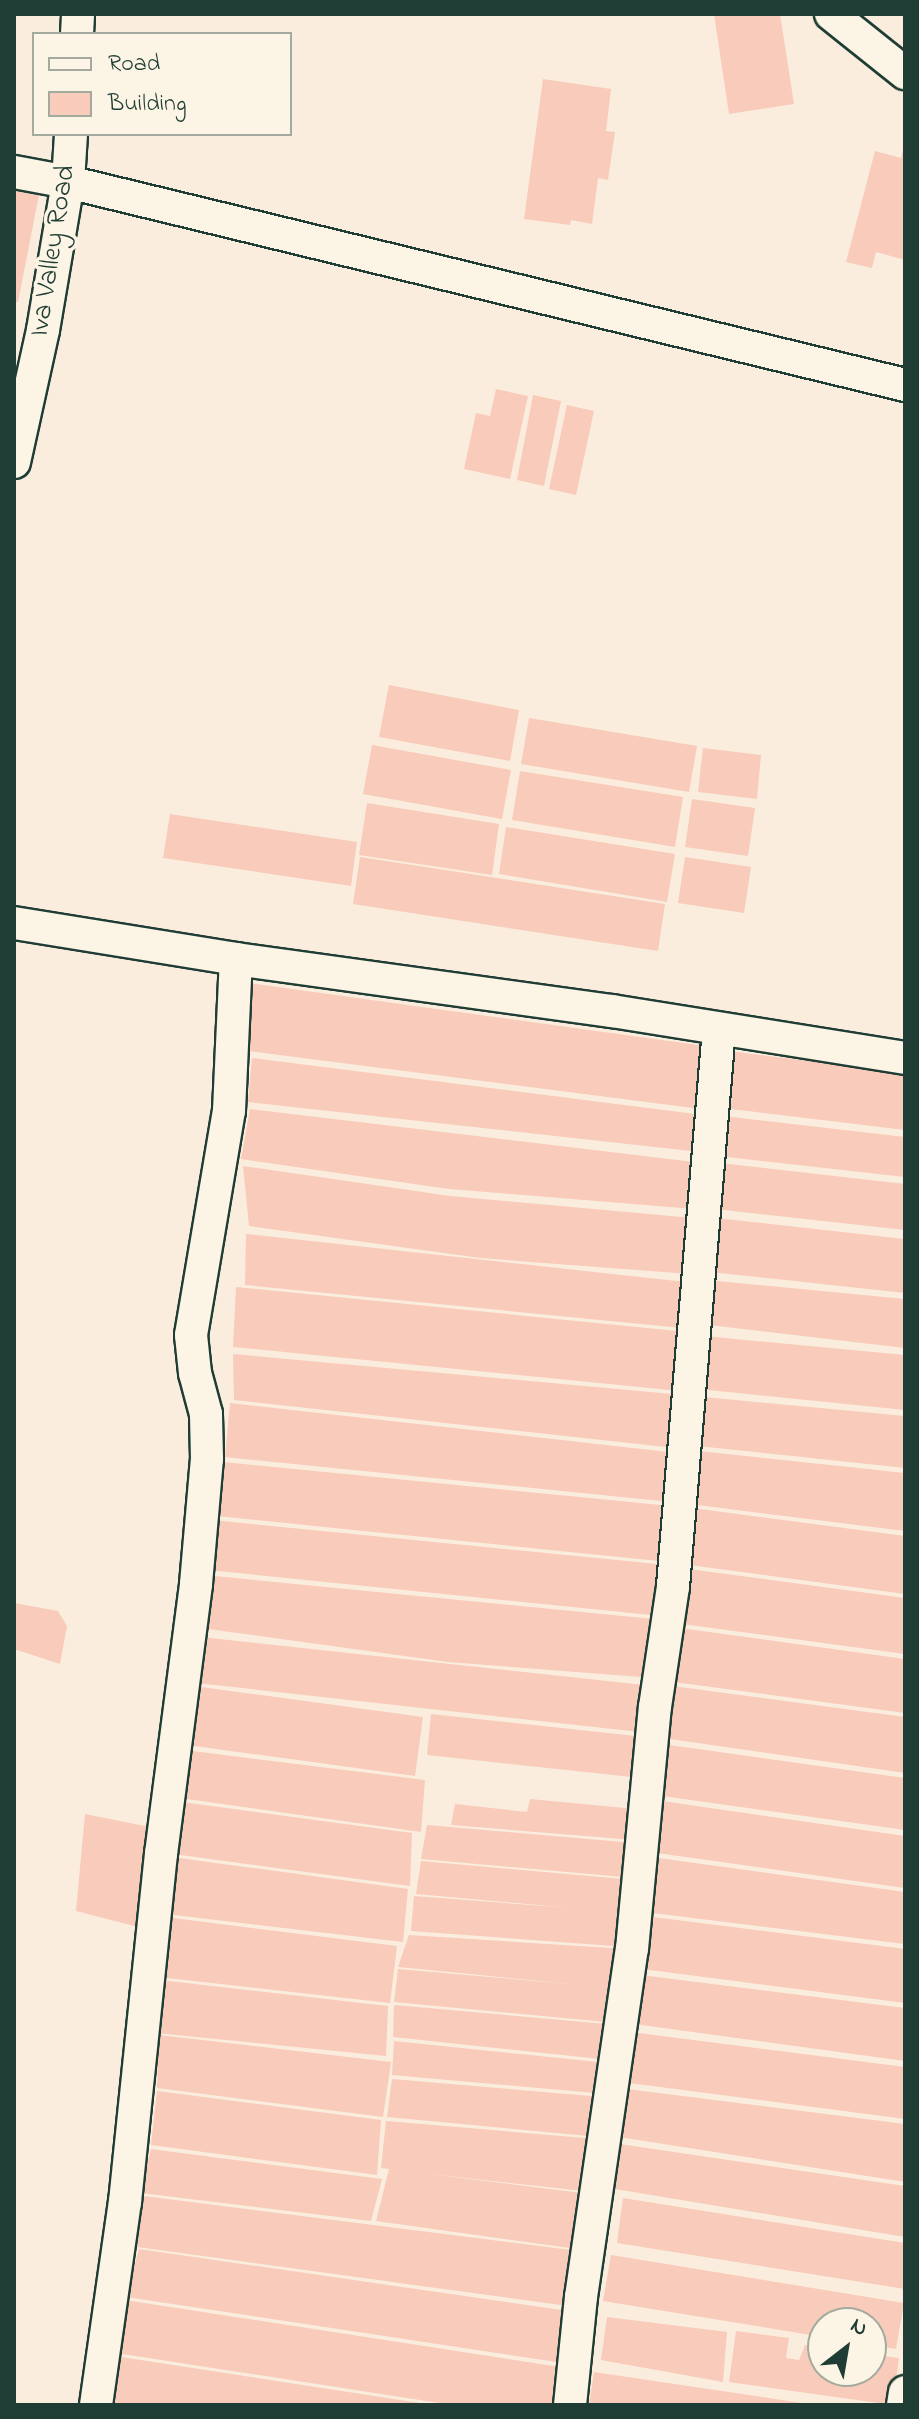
<!DOCTYPE html>
<style>
body{margin:0}
#map{position:relative;width:919px;height:2419px;overflow:hidden;background:#fbeddd;font-family:"Indie Flower",sans-serif}
div>[style]{position:absolute}
.building>*{inset:0;background:#f8cbbb}
.roads{filter:drop-shadow(2px 0 #1f3d34) drop-shadow(-2px 0 #1f3d34) drop-shadow(0 2px #1f3d34) drop-shadow(0 -2px #1f3d34)}
.minor>*{height:32px;margin:-16px;padding:0 16px;transform-origin:16px;border-radius:16px;background:#fcf5e5}
span{translate:-50% -50%;white-space:nowrap;text-align:center;line-height:1.15;-webkit-text-stroke:7px #fcf5e5;paint-order:stroke}
.street-label{font-size:28px;color:#1f3d34}
.frame{position:absolute;inset:0;border:16px solid #1f3d34;pointer-events:none}
.legend{position:absolute;left:32px;top:32px;width:260px;height:104px;box-sizing:border-box;background:#fcf5e5;border:2px solid #a4ab9e;margin:0;padding:10px 14px;list-style:none;font-size:24px;color:#1f3d34}
.legend li{display:flex;align-items:center;gap:16px;height:40px}
.legend b{width:40px;border:2px solid #a4ab9e}
.north{position:absolute;left:807px;top:2307px;width:80px;height:80px;box-sizing:border-box;background:#fcf5e5;border:2px solid #a4ab9e;border-radius:50%;rotate:31deg;font-size:22px;font-weight:700;line-height:32px;text-align:center;color:#1f3d34}
.north::after{content:'';display:block;margin:auto;width:28px;height:36px;background:#1f3d34;clip-path:polygon(50% 0,100% 100%,50% 72%,0 100%)}
</style>
<div id="map">
<div class="building">
<div style="clip-path:polygon(714px 14px,780px 14px,794px 104px,729px 114px)"></div>
<div style="clip-path:polygon(543px 79px,611px 89px,606px 131px,615px 132px,608px 180px,598px 178px,592px 224px,571px 220px,570px 225px,524px 219px)"></div>
<div style="clip-path:polygon(904px 146px,905px 260px,876px 252px,872px 268px,846px 262px,875px 151px,901px 158px)"></div>
<div style="clip-path:polygon(14px 190px,39px 195px,18px 302px,14px 302px)"></div>
<div style="clip-path:polygon(496px 389px,528px 396px,510px 479px,464px 469px,476px 413px,490px 416px)"></div>
<div style="clip-path:polygon(533px 395px,561px 401px,544px 486px,517px 480px)"></div>
<div style="clip-path:polygon(567px 405px,594px 411px,576px 495px,549px 489px)"></div>
<div style="clip-path:polygon(389px 685px,519px 710px,510px 761px,379px 737px)"></div>
<div style="clip-path:polygon(529px 718px,697px 746px,689px 792px,521px 764px)"></div>
<div style="clip-path:polygon(372px 745px,511px 770px,502px 819px,363px 794px)"></div>
<div style="clip-path:polygon(703px 748px,761px 755px,757px 799px,698px 792px)"></div>
<div style="clip-path:polygon(520px 771px,683px 797px,675px 847px,512px 820px)"></div>
<div style="clip-path:polygon(692px 799px,755px 808px,748px 856px,685px 847px)"></div>
<div style="clip-path:polygon(367px 803px,499px 824px,492px 875px,359px 855px)"></div>
<div style="clip-path:polygon(170px 814px,357px 842px,351px 886px,163px 858px)"></div>
<div style="clip-path:polygon(506px 827px,675px 854px,667px 902px,499px 874px)"></div>
<div style="clip-path:polygon(360px 857px,665px 904px,658px 951px,353px 904px)"></div>
<div style="clip-path:polygon(685px 857px,751px 867px,744px 913px,678px 903px)"></div>
<div style="clip-path:polygon(248px 983px,705px 1046px,701px 1109px,248px 1051px)"></div>
<div style="clip-path:polygon(729px 1051px,905px 1073px,905px 1130px,723px 1108px)"></div>
<div style="clip-path:polygon(252px 1058px,703px 1115px,700px 1152px,248px 1102px)"></div>
<div style="clip-path:polygon(250px 1109px,694px 1162px,694px 1209px,449px 1189px,241px 1159px)"></div>
<div style="clip-path:polygon(723px 1116px,905px 1137px,905px 1177px,718px 1156px)"></div>
<div style="clip-path:polygon(720px 1163px,905px 1184px,905px 1230px,715px 1209px)"></div>
<div style="clip-path:polygon(243px 1166px,450px 1196px,693px 1218px,689px 1274px,480px 1258px,249px 1226px)"></div>
<div style="clip-path:polygon(716px 1218px,905px 1239px,905px 1293px,710px 1272px)"></div>
<div style="clip-path:polygon(246px 1234px,686px 1282px,682px 1328px,245px 1285px)"></div>
<div style="clip-path:polygon(706px 1280px,905px 1299px,905px 1348px,701px 1324px)"></div>
<div style="clip-path:polygon(236px 1287px,687px 1332px,680px 1391px,233px 1347px)"></div>
<div style="clip-path:polygon(704px 1336px,905px 1355px,905px 1410px,699px 1389px)"></div>
<div style="clip-path:polygon(233px 1354px,683px 1395px,675px 1448px,234px 1400px)"></div>
<div style="clip-path:polygon(694px 1396px,905px 1416px,905px 1468px,688px 1445px)"></div>
<div style="clip-path:polygon(230px 1403px,677px 1453px,671px 1502px,225px 1457px)"></div>
<div style="clip-path:polygon(690px 1450px,905px 1473px,905px 1531px,689px 1504px)"></div>
<div style="clip-path:polygon(223px 1462px,671px 1506px,669px 1562px,216px 1516px)"></div>
<div style="clip-path:polygon(685px 1507px,905px 1536px,905px 1594px,682px 1564px)"></div>
<div style="clip-path:polygon(212px 1520px,667px 1565px,661px 1616px,208px 1570px)"></div>
<div style="clip-path:polygon(681px 1568px,905px 1598px,905px 1654px,674px 1623px)"></div>
<div style="clip-path:polygon(204px 1575px,664px 1620px,654px 1678px,448px 1662px,201px 1628px)"></div>
<div style="clip-path:polygon(14px 1603px,58px 1611px,67px 1626px,60px 1664px,14px 1649px)"></div>
<div style="clip-path:polygon(673px 1627px,905px 1659px,905px 1713px,666px 1681px)"></div>
<div style="clip-path:polygon(201px 1637px,653px 1686px,649px 1733px,196px 1683px)"></div>
<div style="clip-path:polygon(665px 1685px,905px 1717px,905px 1773px,663px 1738px)"></div>
<div style="clip-path:polygon(194px 1686px,423px 1717px,415px 1776px,187px 1745px)"></div>
<div style="clip-path:polygon(431px 1714px,645px 1737px,641px 1778px,427px 1755px)"></div>
<div style="clip-path:polygon(662px 1744px,905px 1778px,905px 1830px,655px 1795px)"></div>
<div style="clip-path:polygon(185px 1750px,425px 1780px,421px 1832px,180px 1798px)"></div>
<div style="clip-path:polygon(530px 1799px,635px 1809px,634px 1840px,451px 1825px,455px 1804px,527px 1812px)"></div>
<div style="clip-path:polygon(655px 1800px,905px 1836px,905px 1888px,650px 1852px)"></div>
<div style="clip-path:polygon(182px 1802px,412px 1833px,410px 1886px,173px 1854px)"></div>
<div style="clip-path:polygon(85px 1814px,165px 1830px,154px 1931px,76px 1911px)"></div>
<div style="clip-path:polygon(427px 1825px,634px 1843px,635px 1878px,421px 1859px)"></div>
<div style="clip-path:polygon(172px 1857px,408px 1889px,403px 1942px,165px 1914px)"></div>
<div style="clip-path:polygon(651px 1857px,905px 1892px,905px 1944px,644px 1912px)"></div>
<div style="clip-path:polygon(421px 1861px,635px 1880px,627px 1947px,411px 1931px,414px 1896px,571px 1908px,416px 1894px)"></div>
<div style="clip-path:polygon(645px 1916px,905px 1949px,905px 2003px,642px 1969px)"></div>
<div style="clip-path:polygon(165px 1917px,397px 1946px,390px 2003px,158px 1977px)"></div>
<div style="clip-path:polygon(409px 1935px,626px 1949px,617px 2023px,394px 2002px,398px 1969px,580px 1985px,398px 1967px)"></div>
<div style="clip-path:polygon(641px 1975px,905px 2008px,905px 2061px,634px 2024px)"></div>
<div style="clip-path:polygon(160px 1980px,388px 2006px,386px 2056px,156px 2033px)"></div>
<div style="clip-path:polygon(394px 2005px,618px 2025px,610px 2060px,393px 2037px)"></div>
<div style="clip-path:polygon(631px 2032px,905px 2067px,905px 2119px,629px 2083px)"></div>
<div style="clip-path:polygon(159px 2035px,391px 2062px,383px 2117px,157px 2088px)"></div>
<div style="clip-path:polygon(394px 2041px,608px 2063px,606px 2094px,392px 2075px)"></div>
<div style="clip-path:polygon(392px 2079px,603px 2097px,599px 2137px,387px 2117px)"></div>
<div style="clip-path:polygon(627px 2089px,905px 2124px,905px 2182px,619px 2137px)"></div>
<div style="clip-path:polygon(157px 2091px,381px 2120px,377px 2175px,151px 2145px)"></div>
<div style="clip-path:polygon(386px 2121px,597px 2139px,592px 2192px,421px 2173px,590px 2194px,584px 2250px,376px 2221px,389px 2169px,381px 2168px)"></div>
<div style="clip-path:polygon(613px 2143px,905px 2186px,905px 2237px,609px 2188px)"></div>
<div style="clip-path:polygon(151px 2149px,382px 2179px,371px 2221px,141px 2193px)"></div>
<div style="clip-path:polygon(144px 2196px,579px 2251px,575px 2307px,137px 2247px)"></div>
<div style="clip-path:polygon(623px 2198px,905px 2243px,905px 2289px,617px 2243px)"></div>
<div style="clip-path:polygon(139px 2249px,575px 2312px,570px 2364px,126px 2297px)"></div>
<div style="clip-path:polygon(611px 2255px,904px 2303px,896px 2349px,871px 2345px,871px 2323px,823px 2323px,823px 2337px,603px 2301px)"></div>
<div style="clip-path:polygon(125px 2300px,567px 2368px,565px 2405px,452px 2405px,116px 2353px)"></div>
<div style="clip-path:polygon(607px 2317px,727px 2332px,723px 2382px,601px 2360px)"></div>
<div style="clip-path:polygon(736px 2331px,789px 2338px,786px 2358px,799px 2360px,805px 2345px,823px 2348px,823px 2371px,871px 2371px,871px 2354px,899px 2358px,893px 2405px,729px 2382px)"></div>
<div style="clip-path:polygon(115px 2356px,420px 2403px,420px 2405px,109px 2405px)"></div>
<div style="clip-path:polygon(594px 2372px,802px 2403px,802px 2405px,589px 2405px)"></div>
</div>
<div class="roads">
<div class="minor">
<div style="left:831px;top:14px;width:95px;rotate:38.6deg"></div>
<div style="left:77px;top:34px;width:20px;rotate:-87deg"></div>
<div style="left:14px;top:172px;width:55px;rotate:10.5deg"></div>
<div style="left:68px;top:182px;width:861px;rotate:13.63deg"></div>
<div style="left:14px;top:462px;width:135px;rotate:-77.6deg"></div>
<div style="left:43px;top:330px;width:150px;rotate:-80.4deg"></div>
<div style="left:68px;top:182px;width:48px;rotate:-86.4deg"></div>
<div style="left:14px;top:923px;width:225px;rotate:9.2deg"></div>
<div style="left:236px;top:959px;width:380px;rotate:7.9deg"></div>
<div style="left:612px;top:1011px;width:297px;rotate:9.1deg"></div>
<div style="left:96px;top:2405px;width:205px;rotate:-81.9deg"></div>
<div style="left:125px;top:2202px;width:350px;rotate:-84.1deg"></div>
<div style="left:161px;top:1854px;width:272px;rotate:-82.6deg"></div>
<div style="left:196px;top:1584px;width:125px;rotate:-85deg"></div>
<div style="left:207px;top:1459px;width:45px;rotate:-91.3deg"></div>
<div style="left:206px;top:1414px;width:42px;rotate:-105deg"></div>
<div style="left:195px;top:1373px;width:38px;rotate:-96deg"></div>
<div style="left:191px;top:1335px;width:227px;rotate:-80.4deg"></div>
<div style="left:229px;top:1111px;width:152px;rotate:-87.4deg"></div>
<div style="left:570px;top:2405px;width:109px;rotate:-84.2deg"></div>
<div style="left:581px;top:2297px;width:352px;rotate:-81.7deg"></div>
<div style="left:632px;top:1949px;width:243px;rotate:-84.6deg"></div>
<div style="left:655px;top:1707px;width:122px;rotate:-81.5deg"></div>
<div style="left:673px;top:1586px;width:559px;rotate:-85.28deg"></div>
<div style="left:903px;top:2405px;width:13px;rotate:-81deg"></div>
</div>
</div>
<div class="street-label">
<span style="left:54px;top:251px;rotate:-81deg">Iva Valley Road</span>
</div>
<div class="frame"></div>
<ul class="legend">
<li><b style="height:10px;background:#fcf5e5"></b>Road</li>
<li><b style="height:22px;background:#f8cbbb"></b>Building</li>
</ul>
<div class="north">N</div>
</div>
